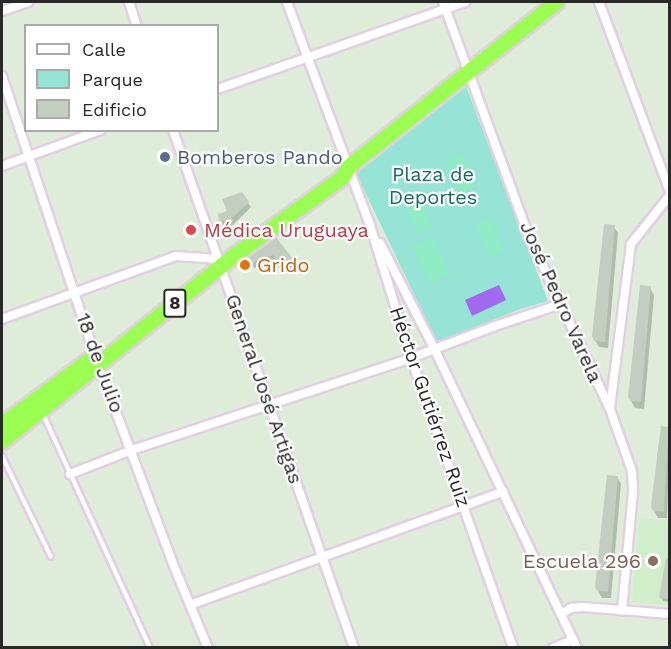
<!DOCTYPE html>
<meta charset="utf-8">
<style>
body{margin:0}
#map{position:relative;width:671px;height:649px;overflow:hidden;background:#dfecda;font-family:"Work Sans",sans-serif}
div>[style]{position:absolute}
.education>*{inset:0;background:#d0eec9}
.green>*{inset:0;background:#95e4d5}
.pitch>*{inset:0;background:#90ecc4}
.water>*{inset:0;background:#a169f2}
.shadow>*{inset:0;background:#0003}
.building>*{inset:0;background:#c3cec0}
.roads{filter:drop-shadow(2px 0 #e2cfe3) drop-shadow(-2px 0 #e2cfe3) drop-shadow(0 2px #e2cfe3) drop-shadow(0 -2px #e2cfe3)}
.lane>*{height:4px;margin:-2px;padding:0 2px;transform-origin:2px;border-radius:2px;background:#fff}
.street>*{height:8px;margin:-4px;padding:0 4px;transform-origin:4px;border-radius:4px;background:#fff}
.highway>*{height:15px;margin:-7.5px;padding:0 7.5px;transform-origin:7.5px;border-radius:7.5px;background:#9bff52}
.dots>*{width:16px;height:16px;translate:-50% -50%;box-sizing:border-box;border:3px solid #fff;border-radius:50%}
span{translate:-50% -50%;white-space:nowrap;text-align:center;line-height:1.15;-webkit-text-stroke:4.5px #fff;paint-order:stroke}
.shield-label span{padding:2px 4px;background:#fff;border:2px solid;border-radius:4px;-webkit-text-stroke-width:0}
.shield-label{font-size:18px;color:#292929;font-weight:700}
.service-label{font-size:20px;color:#4e5e75}
.left{translate:0 -50%;text-align:left}
.park-label{font-size:20px;color:#176863}
.health-label{font-size:20px;color:#be3a42}
.food-label{font-size:20px;color:#c56008}
.street-label{font-size:20px;color:#292929}
.education-label{font-size:20px;color:#785e54}
.right{translate:-100% -50%;text-align:right}
.frame{position:absolute;inset:0;border:3px solid #292929;pointer-events:none}
.legend{position:absolute;left:24px;top:24px;width:195px;height:108px;box-sizing:border-box;background:#fff;border:2px solid #a9a9a9;margin:0;padding:8px 10px;list-style:none;font-size:18px;color:#292929}
.legend li{display:flex;align-items:center;gap:12px;height:30px}
.legend b{width:30px;border:2px solid #a9a9a9}
</style>
<div id="map">
<div class="education">
<div style="clip-path:polygon(639px 518px,669px 521px,669px 605px,632px 602px)"></div>
</div>
<div class="green">
<div style="clip-path:polygon(464px 81px,548px 301px,521px 309px,437px 342px,353px 167px)"></div>
</div>
<div class="pitch">
<div style="clip-path:polygon(462px 154px,476px 187px,459px 194px,446px 161px)"></div>
<div style="clip-path:polygon(421px 200px,432px 227px,418px 234px,407px 206px)"></div>
<div style="clip-path:polygon(490px 217px,503px 251px,489px 257px,475px 224px)"></div>
<div style="clip-path:polygon(432px 238px,450px 274px,430px 284px,412px 247px)"></div>
</div>
<div class="water">
<div style="clip-path:polygon(499px 285px,506px 300px,472px 316px,465px 300px)"></div>
</div>
<div class="shadow">
<div style="clip-path:polygon(248px 203px,251px 207px,233px 225px,224px 226px,221px 221px)"></div>
<div style="clip-path:polygon(614px 227px,618px 233px,608px 348px,599px 347px,595px 340px)"></div>
<div style="clip-path:polygon(275px 239px,295px 263px,297px 268px,283px 273px,276px 259px,254px 268px,252px 263px)"></div>
<div style="clip-path:polygon(641px 287px,650px 288px,654px 295px,644px 409px,635px 408px,631px 401px)"></div>
<div style="clip-path:polygon(662px 428px,670px 428px,667px 518px,658px 518px,654px 511px,658px 450px)"></div>
<div style="clip-path:polygon(617px 477px,621px 484px,611px 598px,602px 598px,598px 591px)"></div>
<div style="clip-path:polygon(670px 550px,670px 602px,663px 601px,661px 597px)"></div>
</div>
<div class="building">
<div style="clip-path:polygon(242px 192px,249px 202px,230px 220px,219px 221px,218px 214px,227px 211px,222px 199px)"></div>
<div style="clip-path:polygon(604px 224px,615px 225px,605px 342px,594px 341px,592px 336px)"></div>
<div style="clip-path:polygon(276px 237px,296px 263px,278px 268px,273px 255px,250px 264px,248px 257px)"></div>
<div style="clip-path:polygon(640px 285px,651px 286px,641px 402px,630px 401px,628px 397px)"></div>
<div style="clip-path:polygon(661px 426px,669px 427px,664px 512px,653px 511px,651px 506px)"></div>
<div style="clip-path:polygon(607px 475px,618px 476px,608px 592px,597px 591px,595px 586px)"></div>
<div style="clip-path:polygon(666px 558px,669px 558px,669px 599px,659px 598px)"></div>
</div>
<div class="roads">
<div class="lane">
<div style="left:43px;top:414px;width:257px;rotate:65.4deg"></div>
<div style="left:2px;top:456px;width:112px;rotate:64.1deg"></div>
</div>
<div class="street">
<div style="left:129px;top:2px;width:25px;rotate:72deg"></div>
<div style="left:287px;top:2px;width:235px;rotate:69.6deg"></div>
<div style="left:369px;top:222px;width:142px;rotate:72.8deg"></div>
<div style="left:411px;top:358px;width:307px;rotate:70.6deg"></div>
<div style="left:443px;top:2px;width:247px;rotate:69.9deg"></div>
<div style="left:528px;top:234px;width:193px;rotate:64.9deg"></div>
<div style="left:610px;top:409px;width:66px;rotate:70.5deg"></div>
<div style="left:632px;top:471px;width:21px;rotate:87deg"></div>
<div style="left:633px;top:492px;width:119px;rotate:95.3deg"></div>
<div style="left:599px;top:2px;width:203px;rotate:69.5deg"></div>
<div style="left:2px;top:11px;width:28px;rotate:-19deg"></div>
<div style="left:2px;top:76px;width:295px;rotate:71.6deg"></div>
<div style="left:95px;top:356px;width:222px;rotate:69.4deg"></div>
<div style="left:173px;top:564px;width:91px;rotate:67.4deg"></div>
<div style="left:218px;top:89px;width:262px;rotate:-19.4deg"></div>
<div style="left:173px;top:130px;width:549px;rotate:70.74deg"></div>
<div style="left:2px;top:166px;width:105px;rotate:-20deg"></div>
<div style="left:380px;top:243px;width:118px;rotate:62.8deg"></div>
<div style="left:434px;top:348px;width:332px;rotate:64.5deg"></div>
<div style="left:2px;top:319px;width:185px;rotate:-19.9deg"></div>
<div style="left:176px;top:256px;width:41px;rotate:4.2deg"></div>
<div style="left:610px;top:408px;width:165px;rotate:-82.7deg"></div>
<div style="left:631px;top:244px;width:63px;rotate:-51.5deg"></div>
<div style="left:70px;top:474px;width:66px;rotate:-21.2deg"></div>
<div style="left:132px;top:450px;width:294px;rotate:-18.2deg"></div>
<div style="left:411px;top:358px;width:90px;rotate:-20.9deg"></div>
<div style="left:495px;top:326px;width:70px;rotate:-18.4deg"></div>
<div style="left:190px;top:605px;width:333px;rotate:-19.9deg"></div>
<div style="left:561px;top:614px;width:12px;rotate:-31deg"></div>
<div style="left:571px;top:608px;width:12px;rotate:-5deg"></div>
<div style="left:583px;top:607px;width:87px;rotate:4.6deg"></div>
<div style="left:553px;top:648px;width:22px;rotate:-22deg"></div>
</div>
<div class="highway">
<div style="left:2px;top:424px;width:109px;rotate:-36.5deg"></div>
<div style="left:2px;top:441px;width:297px;rotate:-38.7deg"></div>
<div style="left:234px;top:255px;width:133px;rotate:-35.8deg"></div>
<div style="left:342px;top:177px;width:13px;rotate:-58deg"></div>
<div style="left:349px;top:166px;width:264px;rotate:-38.4deg"></div>
</div>
</div>
<div class="dots">
<div style="left:165px;top:157px;background:#5c6f8a"></div>
<div style="left:191px;top:230px;background:#e0444e"></div>
<div style="left:245px;top:265px;background:#e8710a"></div>
<div style="left:653px;top:561px;background:#8d6e63"></div>
</div>
<div class="shield-label">
<span style="left:175px;top:303px">8</span>
</div>
<div class="service-label">
<span class="left" style="left:177px;top:157px">Bomberos Pando</span>
</div>
<div class="park-label">
<span style="left:433px;top:186px">Plaza de<br>Deportes</span>
</div>
<div class="health-label">
<span class="left" style="left:204px;top:230px">Médica Uruguaya</span>
</div>
<div class="food-label">
<span class="left" style="left:257px;top:265px">Grido</span>
</div>
<div class="street-label">
<span style="left:561px;top:302px;rotate:66deg">José Pedro Varela</span>
<span style="left:100px;top:363px;rotate:70deg">18 de Julio</span>
<span style="left:264px;top:389px;rotate:71deg">General José Artigas</span>
<span style="left:430px;top:407px;rotate:71deg">Héctor Gutiérrez Ruiz</span>
</div>
<div class="education-label">
<span class="right" style="left:641px;top:561px">Escuela 296</span>
</div>
<div class="frame"></div>
<ul class="legend">
<li><b style="height:8px;background:#fff"></b>Calle</li>
<li><b style="height:16px;background:#95e4d5"></b>Parque</li>
<li><b style="height:16px;background:#c3cec0"></b>Edificio</li>
</ul>
</div>
